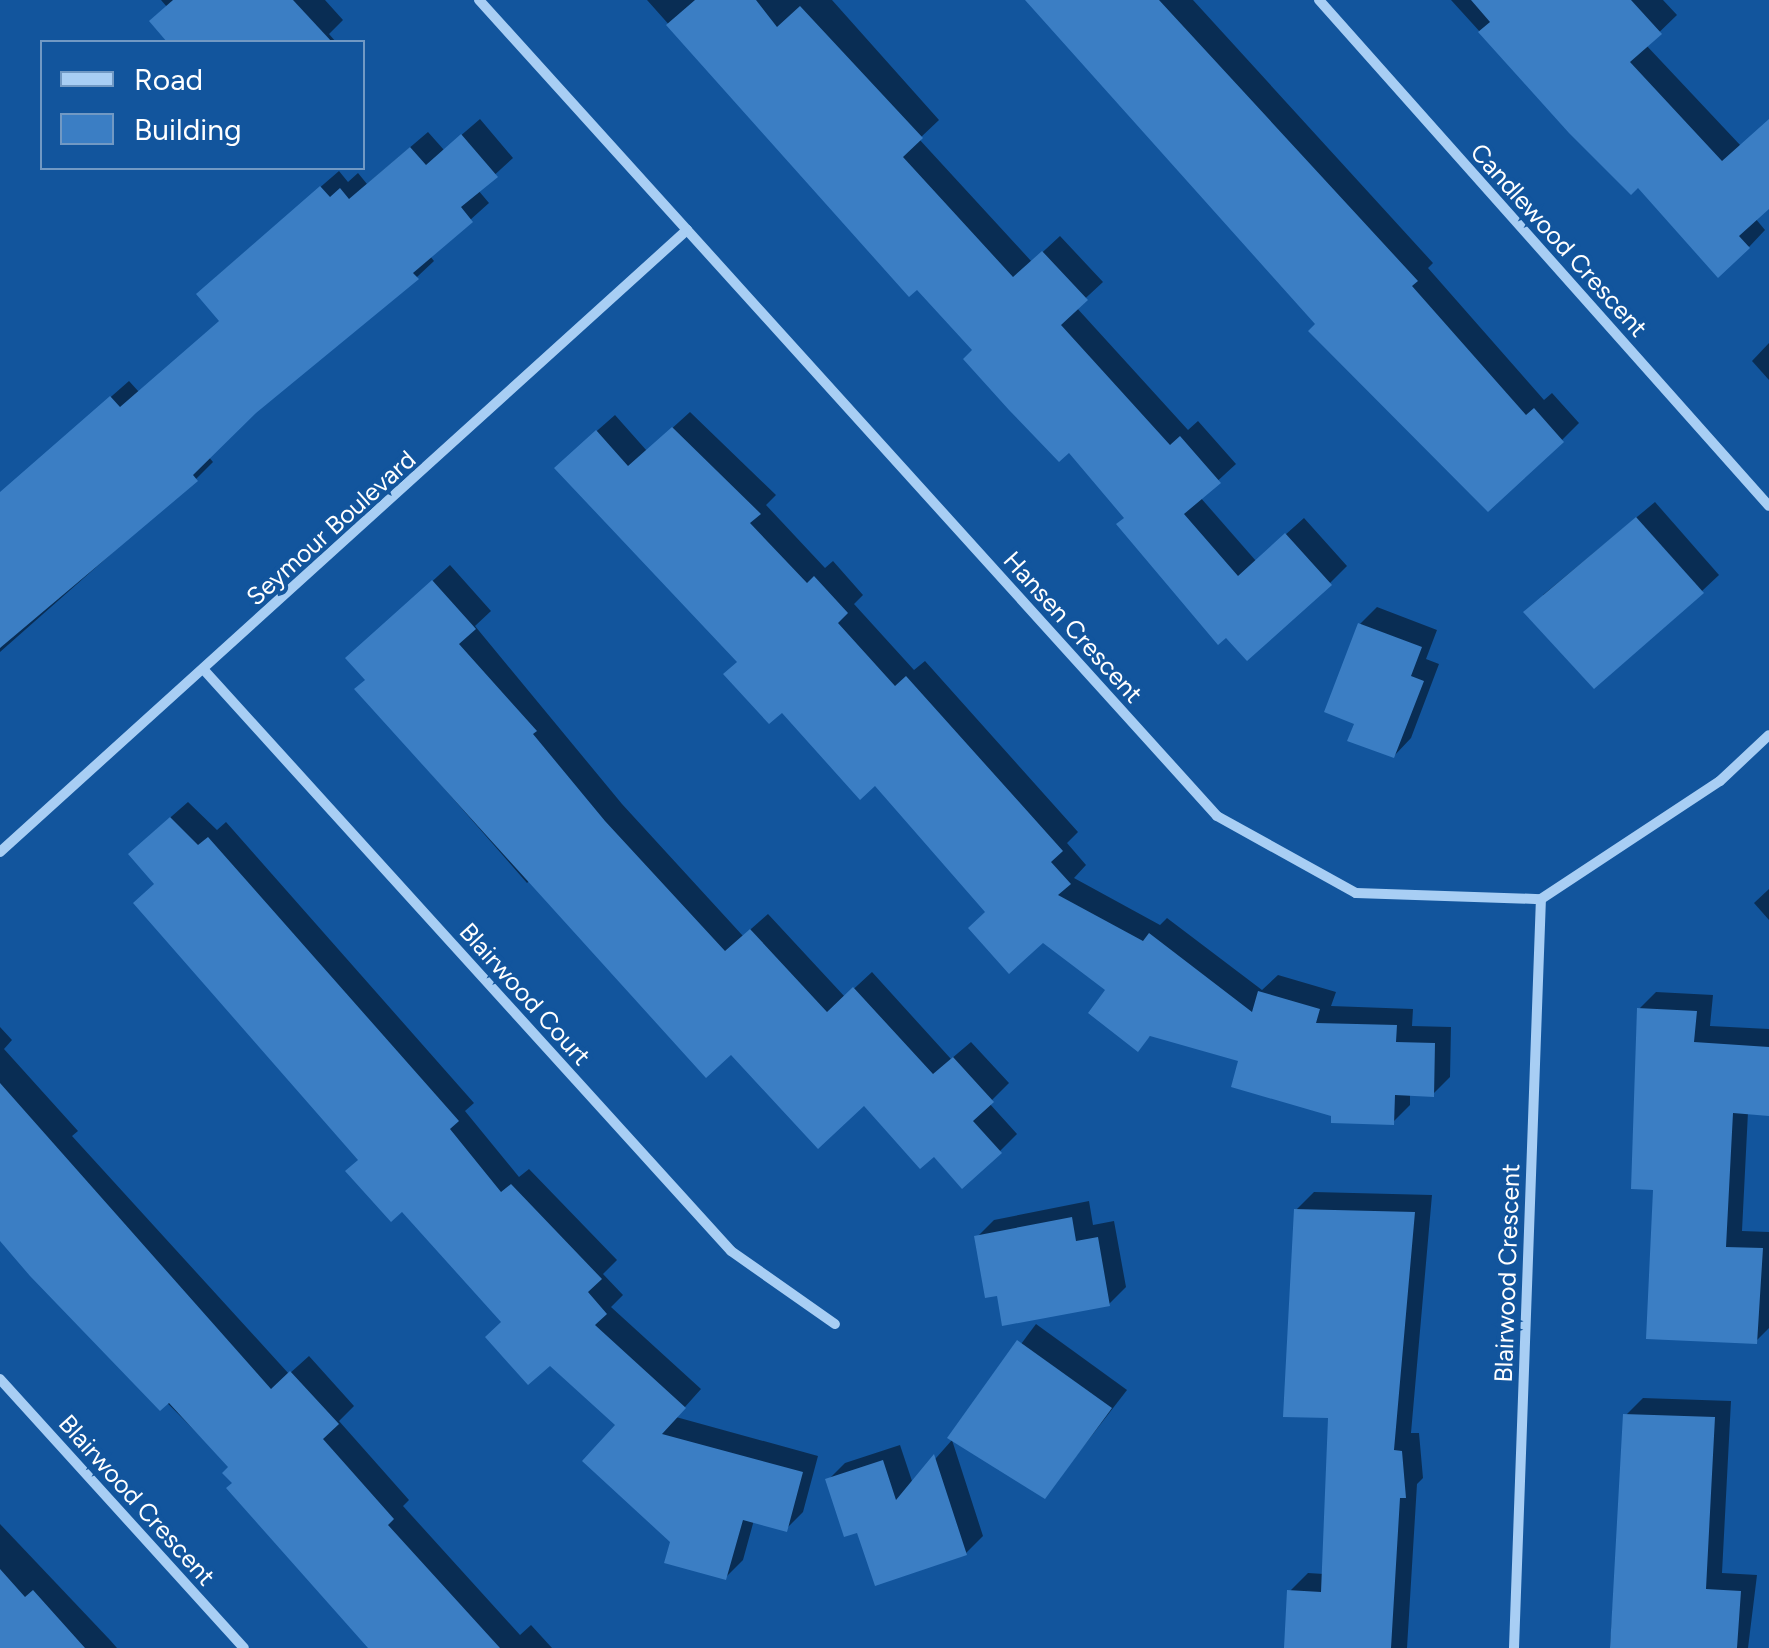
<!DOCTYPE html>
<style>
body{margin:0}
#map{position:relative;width:1769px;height:1648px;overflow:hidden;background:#12559d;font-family:Figtree,sans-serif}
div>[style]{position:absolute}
.shadow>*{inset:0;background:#0007}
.building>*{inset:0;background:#3b7ec4}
.street>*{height:10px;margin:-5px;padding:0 5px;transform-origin:5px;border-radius:5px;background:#a8cef4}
span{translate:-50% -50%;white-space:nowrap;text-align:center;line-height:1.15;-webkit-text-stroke:8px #12559d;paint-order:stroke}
.street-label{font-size:25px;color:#fff}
.legend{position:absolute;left:40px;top:40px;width:325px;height:130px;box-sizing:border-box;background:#12559d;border:2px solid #7199c4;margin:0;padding:12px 18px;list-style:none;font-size:30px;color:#fff}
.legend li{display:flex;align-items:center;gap:20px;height:50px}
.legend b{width:50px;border:2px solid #7199c4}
</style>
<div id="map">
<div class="shadow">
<div style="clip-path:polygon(161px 0,325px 0,343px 20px,329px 34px,336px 42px,171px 42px,152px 21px,167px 7px)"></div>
<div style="clip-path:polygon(647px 0,832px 0,939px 120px,919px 139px,1032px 262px,1060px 236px,1103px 282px,1076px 307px,1188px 430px,1198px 421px,1236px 464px,1200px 497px,1256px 561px,1304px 518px,1347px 566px,1330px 583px,1227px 634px,1069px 450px,917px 286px,909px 294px)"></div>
<div style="clip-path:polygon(1031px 0,1193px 0,1433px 263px,1428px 268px,1544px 400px,1552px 393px,1579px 423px,1562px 440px,1318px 324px)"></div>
<div style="clip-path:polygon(1451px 0,1663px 0,1677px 15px,1646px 45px,1741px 146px,1769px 120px,1769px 205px,1755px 218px,1765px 230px,1749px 247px,1638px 185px,1570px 131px)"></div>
<div style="clip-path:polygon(480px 119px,513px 158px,478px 190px,489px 203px,430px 256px,434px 261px,417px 277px,254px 411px,208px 456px,213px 462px,196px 479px,0 652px,0 494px,129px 381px,139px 392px,221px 320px,216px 277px,339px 171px,348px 182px,358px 173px,367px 184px,428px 132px,444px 150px)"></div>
<div style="clip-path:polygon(1769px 343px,1769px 380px,1752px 361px)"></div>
<div style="clip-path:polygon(690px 412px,776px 495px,766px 505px,825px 568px,833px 561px,863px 595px,854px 604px,914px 670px,925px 661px,1078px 832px,1067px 843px,1086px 865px,1074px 878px,1160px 925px,1167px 918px,1262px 990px,1278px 975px,1336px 992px,1331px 1006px,1413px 1009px,1412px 1026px,1451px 1027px,1450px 1077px,1433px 1094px,1410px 1093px,1410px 1105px,1393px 1122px,1334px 1114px,1241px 1060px,1152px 1034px,1138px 1048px,1108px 989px,1043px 939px,988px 912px,875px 783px,740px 661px,574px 451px,615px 415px,647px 451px)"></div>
<div style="clip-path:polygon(1655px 502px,1719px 575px,1702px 591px,1543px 595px)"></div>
<div style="clip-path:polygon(450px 565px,491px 611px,475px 626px,622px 804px,743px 936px,768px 914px,845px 997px,872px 972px,951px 1059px,971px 1042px,1009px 1083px,989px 1103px,1017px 1134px,1000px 1151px,934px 1153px,864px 1103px,731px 1051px,532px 878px,527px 883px,358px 690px,368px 680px,366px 642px)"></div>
<div style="clip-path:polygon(1377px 607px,1437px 630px,1426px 659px,1439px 664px,1411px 738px,1394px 756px,1357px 722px,1360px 624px)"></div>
<div style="clip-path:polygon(188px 802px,217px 830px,226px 822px,474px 1103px,465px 1111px,519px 1177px,529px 1169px,617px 1260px,603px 1274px,623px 1295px,611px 1307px,701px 1389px,676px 1417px,818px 1456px,803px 1512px,786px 1529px,754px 1520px,743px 1560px,726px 1577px,618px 1425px,504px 1321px,361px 1159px,157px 883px,148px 837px)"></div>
<div style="clip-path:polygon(1769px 889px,1769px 920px,1754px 903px)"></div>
<div style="clip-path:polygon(1656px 992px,1713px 995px,1710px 1026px,1769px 1029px,1769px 1113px,1748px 1112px,1742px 1231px,1769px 1232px,1769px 1328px,1756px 1341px,1656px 1188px,1639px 1009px)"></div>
<div style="clip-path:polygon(0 1027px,12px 1040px,4px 1049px,78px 1131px,72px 1136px,289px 1374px,309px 1356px,354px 1406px,339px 1421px,409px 1500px,403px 1506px,520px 1635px,531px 1625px,552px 1648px,371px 1648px,235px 1483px,231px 1467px,0 1235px)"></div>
<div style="clip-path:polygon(1314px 1192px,1432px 1195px,1411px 1433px,1419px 1433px,1423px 1478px,1417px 1484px,1407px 1648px,1286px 1648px,1290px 1591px,1308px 1573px,1324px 1574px,1331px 1416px,1296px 1210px)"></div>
<div style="clip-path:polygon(1089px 1201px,1093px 1225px,1114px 1221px,1126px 1287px,1109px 1304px,999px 1293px,977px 1237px,994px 1220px)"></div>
<div style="clip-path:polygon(1036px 1324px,1127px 1390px,1045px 1496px,951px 1438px)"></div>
<div style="clip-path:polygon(1643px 1398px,1731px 1401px,1722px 1573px,1757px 1575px,1748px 1648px,1610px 1648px,1626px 1415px)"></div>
<div style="clip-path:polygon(952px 1440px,983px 1536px,966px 1553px,859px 1529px,828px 1480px,845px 1463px,900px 1445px,913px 1484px)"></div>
<div style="clip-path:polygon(0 1524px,110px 1640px,117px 1648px,0 1648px)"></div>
</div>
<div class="building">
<div style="clip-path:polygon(173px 0,293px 0,332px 42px,167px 42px,149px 21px)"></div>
<div style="clip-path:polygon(695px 0,756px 0,777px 27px,800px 6px,923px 138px,903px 157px,1013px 277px,1042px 251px,1088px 300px,1061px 325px,1170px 445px,1180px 436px,1221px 483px,1184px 514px,1238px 576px,1285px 533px,1332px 585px,1247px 661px,1226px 638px,1218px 645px,1116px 524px,1124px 518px,1069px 453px,1059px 462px,1009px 410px,963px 359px,972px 350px,917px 290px,909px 297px,666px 25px)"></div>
<div style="clip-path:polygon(1025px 0,1159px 0,1418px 281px,1412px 286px,1526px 415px,1534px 408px,1564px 442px,1488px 512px,1308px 331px,1315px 324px)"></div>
<div style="clip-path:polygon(1471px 0,1631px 0,1662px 34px,1630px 62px,1722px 161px,1769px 119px,1769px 209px,1739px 236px,1750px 248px,1718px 278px,1638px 188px,1631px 195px,1569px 133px,1478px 32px,1490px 22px)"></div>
<div style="clip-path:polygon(461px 134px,498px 177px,461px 207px,473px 222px,413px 273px,419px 279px,256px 413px,193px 475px,198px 481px,0 648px,0 492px,110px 396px,120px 407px,219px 321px,196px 294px,320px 186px,330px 197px,340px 188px,349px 199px,410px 147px,426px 165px)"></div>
<div style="clip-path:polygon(672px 427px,761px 514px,750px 523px,807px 583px,814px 576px,848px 613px,838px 623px,895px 686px,906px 676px,1063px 851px,1051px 862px,1071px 884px,1058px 895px,1143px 941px,1149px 933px,1252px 1012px,1258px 991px,1320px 1009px,1316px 1023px,1397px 1025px,1396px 1042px,1435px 1043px,1434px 1097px,1395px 1095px,1394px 1125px,1331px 1123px,1331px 1116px,1231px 1087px,1238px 1061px,1150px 1036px,1138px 1052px,1088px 1013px,1105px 990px,1043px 943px,1009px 974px,968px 928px,985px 912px,875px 786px,860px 800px,782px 713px,769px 724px,723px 674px,737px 662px,554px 468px,596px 430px,628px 466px)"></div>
<div style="clip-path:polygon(1636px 517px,1704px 593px,1594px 689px,1523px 612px)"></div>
<div style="clip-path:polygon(432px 580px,476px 629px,459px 644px,537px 731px,533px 734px,605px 821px,725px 951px,750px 929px,827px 1012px,853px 987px,933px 1074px,953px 1057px,994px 1102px,973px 1121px,1002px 1153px,962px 1189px,934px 1157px,920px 1169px,864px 1106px,818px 1149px,731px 1055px,706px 1078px,354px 689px,365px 680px,345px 658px)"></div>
<div style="clip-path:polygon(1358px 623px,1422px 647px,1411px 676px,1424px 681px,1394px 758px,1347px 741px,1354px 724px,1324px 712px)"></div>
<div style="clip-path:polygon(170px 817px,198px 845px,208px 837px,459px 1121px,450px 1129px,501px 1192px,511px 1184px,602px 1279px,588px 1292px,607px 1314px,595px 1325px,686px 1408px,662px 1434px,803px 1472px,787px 1532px,743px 1520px,726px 1580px,664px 1563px,670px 1542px,582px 1461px,615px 1425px,550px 1366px,528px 1385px,485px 1337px,501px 1322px,402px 1212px,391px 1222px,345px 1171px,358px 1160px,133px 903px,154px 884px,128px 854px)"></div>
<div style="clip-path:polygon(1637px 1008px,1697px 1011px,1694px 1042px,1769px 1047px,1769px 1116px,1733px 1113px,1726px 1247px,1763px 1248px,1757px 1344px,1646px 1339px,1653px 1190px,1631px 1189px)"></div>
<div style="clip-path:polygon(0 1083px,271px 1389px,290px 1371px,339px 1424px,323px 1439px,394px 1519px,388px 1525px,500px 1648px,368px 1648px,226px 1488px,232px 1483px,222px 1473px,228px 1467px,169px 1403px,160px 1411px,30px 1276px,0 1241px)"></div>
<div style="clip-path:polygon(1294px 1209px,1415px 1212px,1394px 1450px,1402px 1451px,1406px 1498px,1400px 1498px,1391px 1648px,1284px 1648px,1287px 1590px,1321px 1592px,1328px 1418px,1283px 1417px)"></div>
<div style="clip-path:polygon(1072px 1217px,1076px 1241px,1098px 1237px,1110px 1306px,1002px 1326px,997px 1296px,985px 1298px,974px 1236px)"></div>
<div style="clip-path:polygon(1017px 1340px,1112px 1408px,1045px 1499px,947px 1438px)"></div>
<div style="clip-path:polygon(1623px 1414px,1715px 1417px,1706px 1589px,1741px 1591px,1737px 1648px,1610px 1648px)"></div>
<div style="clip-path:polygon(934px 1454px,967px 1555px,875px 1586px,857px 1533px,844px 1537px,825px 1479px,883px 1460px,896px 1500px)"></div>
<div style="clip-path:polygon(0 1569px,25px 1597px,33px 1590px,85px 1648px,0 1648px)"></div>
</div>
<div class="street">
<div style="left:479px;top:0;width:1100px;rotate:47.87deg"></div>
<div style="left:1217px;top:816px;width:159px;rotate:29deg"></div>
<div style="left:1356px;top:893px;width:185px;rotate:1.9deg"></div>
<div style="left:1541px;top:899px;width:214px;rotate:-33.4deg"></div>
<div style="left:1720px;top:781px;width:67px;rotate:-43.2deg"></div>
<div style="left:1319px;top:0;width:677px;rotate:48.35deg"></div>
<div style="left:204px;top:670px;width:784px;rotate:47.79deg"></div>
<div style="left:731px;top:1251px;width:127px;rotate:35.1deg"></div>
<div style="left:0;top:852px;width:927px;rotate:-42.16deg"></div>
<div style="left:0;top:1379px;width:363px;rotate:47.8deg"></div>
<div style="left:1514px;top:1648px;width:749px;rotate:-87.94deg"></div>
</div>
<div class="street-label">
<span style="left:1559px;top:240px;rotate:48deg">Candlewood Crescent</span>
<span style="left:331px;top:528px;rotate:-42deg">Seymour Boulevard</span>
<span style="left:1073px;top:627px;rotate:48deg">Hansen Crescent</span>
<span style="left:525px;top:994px;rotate:48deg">Blairwood Court</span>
<span style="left:1507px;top:1273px;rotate:-88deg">Blairwood Crescent</span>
<span style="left:137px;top:1500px;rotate:48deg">Blairwood Crescent</span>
</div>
<ul class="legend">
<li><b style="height:12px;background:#a8cef4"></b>Road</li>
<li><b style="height:28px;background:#3b7ec4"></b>Building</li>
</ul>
</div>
